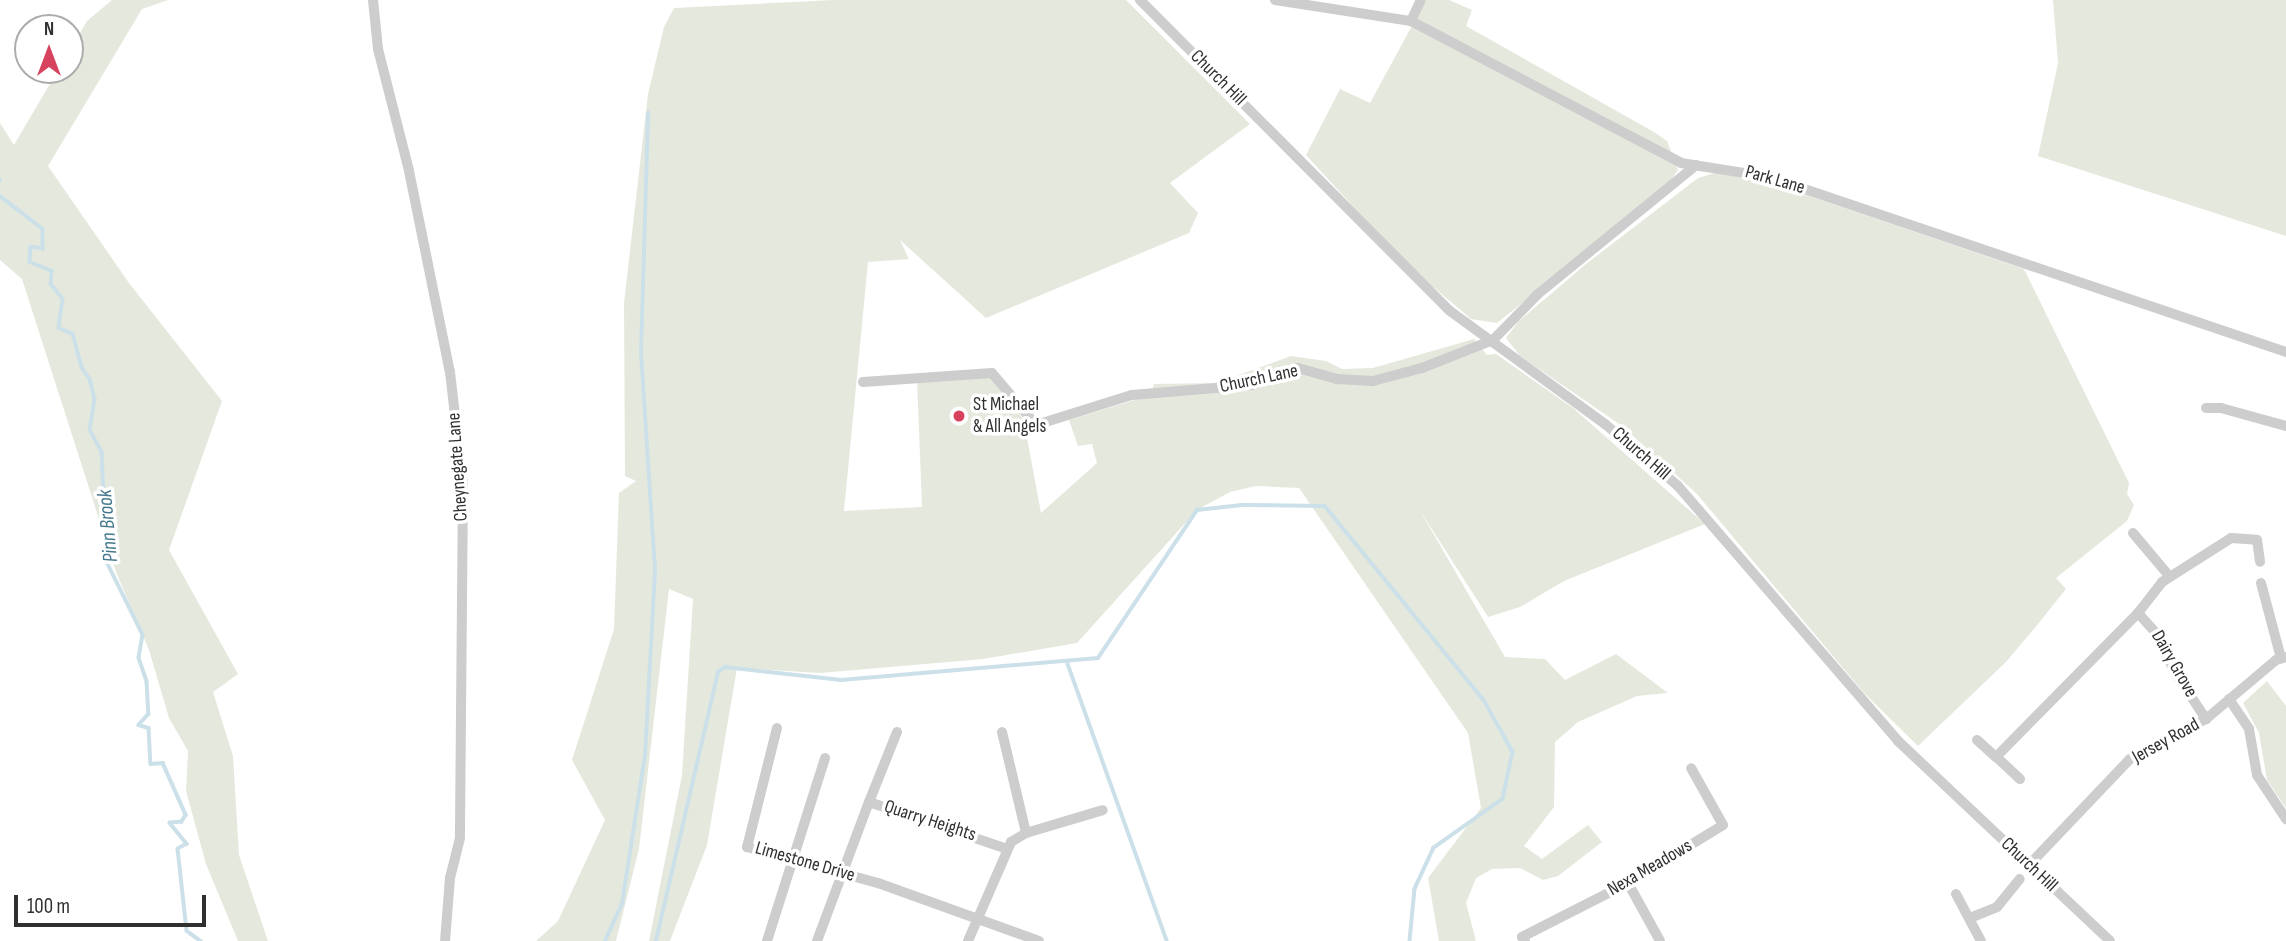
<!DOCTYPE html>
<style>
body{margin:0}
#map{position:relative;width:2286px;height:941px;overflow:hidden;background:#fff;font-family:"Sofia Sans Condensed",sans-serif}
div>[style]{position:absolute}
.green>*{inset:0;background:#e5e9dd}
.stream>*{height:3.5px;margin:-1.75px;padding:0 1.75px;transform-origin:1.75px;border-radius:1.75px;background:#cbe0e8}
.street>*{height:10px;margin:-5px;padding:0 5px;transform-origin:5px;border-radius:5px;background:#cdcdcd}
.dots>*{width:19px;height:19px;translate:-50% -50%;box-sizing:border-box;border:4px solid #fff;border-radius:50%}
span{translate:-50% -50%;white-space:nowrap;text-align:center;line-height:1.15;-webkit-text-stroke:7px #fff;paint-order:stroke}
.street-label{font-size:19px;color:#303030}
.poi-label{font-size:19px;color:#303030}
.left{translate:0 -50%;text-align:left}
.water-label{font-size:21px;color:#45788c;font-style:italic}
.north{position:absolute;left:14px;top:14px;width:70px;height:70px;box-sizing:border-box;background:#fff;border:2px solid #acacac;border-radius:50%;rotate:0deg;font-size:19px;font-weight:700;line-height:28px;text-align:center;color:#303030}
.north::after{content:'';display:block;margin:auto;width:24px;height:32px;background:#d7435e;clip-path:polygon(50% 0,100% 100%,50% 72%,0 100%)}
.scale{position:absolute;left:14px;top:895px;width:192px;height:32px;box-sizing:border-box;border:4px solid #303030;border-top:0;padding-left:9px;font-size:21px;line-height:24px;white-space:nowrap;color:#303030;-webkit-text-stroke:5px #fff;paint-order:stroke}
</style>
<div id="map">
<div class="green">
<div style="clip-path:polygon(112px 0,168px 0,142px 9px,48px 166px,129px 283px,222px 401px,169px 550px,238px 674px,213px 692px,233px 756px,239px 855px,268px 941px,238px 941px,206px 864px,186px 791px,188px 751px,169px 718px,149px 650px,116px 572px,22px 279px,0 260px,0 123px,14px 145px,58px 70px,70px 70px,70px 50px,87px 21px)"></div>
<div style="clip-path:polygon(833px 0,1126px 0,1250px 124px,1170px 183px,1198px 213px,1189px 233px,986px 318px,900px 240px,909px 259px,868px 262px,844px 511px,922px 507px,917px 379px,992px 373px,1024px 421px,1041px 513px,1097px 463px,1092px 444px,1078px 446px,1069px 420px,1151px 395px,1154px 384px,1217px 383px,1291px 356px,1326px 361px,1342px 369px,1373px 368px,1474px 339px,1487px 355px,1496px 354px,1573px 408px,1705px 524px,1564px 581px,1520px 607px,1488px 617px,1419px 509px,1505px 657px,1545px 659px,1565px 680px,1616px 654px,1668px 693px,1637px 696px,1578px 722px,1555px 742px,1554px 807px,1524px 846px,1542px 859px,1588px 825px,1602px 842px,1558px 876px,1543px 880px,1520px 868px,1492px 869px,1476px 878px,1466px 903px,1476px 941px,1439px 941px,1428px 878px,1481px 808px,1468px 733px,1299px 488px,1256px 486px,1230px 492px,1197px 510px,1077px 643px,983px 659px,820px 673px,737px 668px,707px 845px,670px 941px,649px 941px,682px 775px,693px 599px,669px 589px,639px 849px,616px 941px,536px 941px,558px 921px,605px 820px,572px 760px,614px 629px,619px 493px,636px 481px,625px 476px,624px 303px,648px 94px,664px 27px,674px 8px)"></div>
<div style="clip-path:polygon(1426px 0,1449px 0,1472px 10px,1466px 26px,1654px 132px,1667px 141px,1678px 170px,1664px 190px,1497px 323px,1471px 319px,1404px 262px,1306px 155px,1340px 89px,1370px 103px)"></div>
<div style="clip-path:polygon(2053px 0,2286px 0,2286px 236px,2038px 156px,2058px 63px)"></div>
<div style="clip-path:polygon(1718px 172px,1786px 188px,2024px 269px,2129px 483px,2127px 494px,2134px 505px,2127px 521px,2056px 578px,2066px 589px,2038px 624px,2006px 662px,1918px 746px,1864px 693px,1697px 494px,1622px 426px,1520px 356px,1506px 338px,1519px 321px,1586px 264px,1698px 178px)"></div>
<div style="clip-path:polygon(2267px 681px,2286px 706px,2286px 808px,2267px 780px,2259px 733px,2243px 703px)"></div>
</div>
<div class="stream">
<div style="left:0;top:180px;width:1px;rotate:90deg"></div>
<div style="left:0;top:196px;width:54px;rotate:37.5deg"></div>
<div style="left:43px;top:229px;width:20px;rotate:90deg"></div>
<div style="left:43px;top:249px;width:12px;rotate:-171deg"></div>
<div style="left:31px;top:247px;width:15px;rotate:94deg"></div>
<div style="left:30px;top:262px;width:24px;rotate:22deg"></div>
<div style="left:52px;top:271px;width:13px;rotate:94deg"></div>
<div style="left:51px;top:284px;width:19px;rotate:51deg"></div>
<div style="left:63px;top:299px;width:29px;rotate:98deg"></div>
<div style="left:59px;top:328px;width:15px;rotate:23deg"></div>
<div style="left:73px;top:334px;width:35px;rotate:75deg"></div>
<div style="left:82px;top:368px;width:14px;rotate:54deg"></div>
<div style="left:90px;top:379px;width:21px;rotate:76deg"></div>
<div style="left:95px;top:399px;width:31px;rotate:99deg"></div>
<div style="left:90px;top:430px;width:25px;rotate:61deg"></div>
<div style="left:102px;top:452px;width:110px;rotate:87.4deg"></div>
<div style="left:107px;top:562px;width:81px;rotate:63.7deg"></div>
<div style="left:143px;top:635px;width:23px;rotate:100deg"></div>
<div style="left:139px;top:658px;width:24px;rotate:71deg"></div>
<div style="left:147px;top:681px;width:33px;rotate:87deg"></div>
<div style="left:149px;top:714px;width:15px;rotate:132deg"></div>
<div style="left:139px;top:725px;width:10px;rotate:17deg"></div>
<div style="left:149px;top:728px;width:36px;rotate:87deg"></div>
<div style="left:151px;top:764px;width:12px;rotate:-5deg"></div>
<div style="left:163px;top:763px;width:57px;rotate:66.1deg"></div>
<div style="left:186px;top:815px;width:8px;rotate:120deg"></div>
<div style="left:182px;top:822px;width:12px;rotate:175deg"></div>
<div style="left:170px;top:823px;width:27px;rotate:51deg"></div>
<div style="left:187px;top:844px;width:10px;rotate:151deg"></div>
<div style="left:178px;top:849px;width:82px;rotate:83.7deg"></div>
<div style="left:187px;top:931px;width:17px;rotate:36deg"></div>
<div style="left:1068px;top:664px;width:294px;rotate:70.3deg"></div>
<div style="left:605px;top:941px;width:41px;rotate:-65.3deg"></div>
<div style="left:622px;top:904px;width:150px;rotate:-81.2deg"></div>
<div style="left:645px;top:756px;width:186px;rotate:-86.9deg"></div>
<div style="left:655px;top:570px;width:217px;rotate:-93.7deg"></div>
<div style="left:641px;top:353px;width:240px;rotate:-88.3deg"></div>
<div style="left:656px;top:941px;width:276px;rotate:-77deg"></div>
<div style="left:718px;top:672px;width:9px;rotate:-36deg"></div>
<div style="left:725px;top:667px;width:117px;rotate:6.4deg"></div>
<div style="left:841px;top:680px;width:258px;rotate:-4.9deg"></div>
<div style="left:1098px;top:658px;width:178px;rotate:-56.2deg"></div>
<div style="left:1197px;top:510px;width:45px;rotate:-6.3deg"></div>
<div style="left:1242px;top:505px;width:83px;rotate:0.7deg"></div>
<div style="left:1325px;top:506px;width:251px;rotate:50.7deg"></div>
<div style="left:1484px;top:700px;width:60px;rotate:60.9deg"></div>
<div style="left:1513px;top:752px;width:48px;rotate:102deg"></div>
<div style="left:1503px;top:799px;width:85px;rotate:144.6deg"></div>
<div style="left:1434px;top:848px;width:45px;rotate:114.9deg"></div>
<div style="left:1415px;top:889px;width:52px;rotate:95.5deg"></div>
</div>
<div class="street">
<div style="left:373px;top:0;width:49px;rotate:84.2deg"></div>
<div style="left:378px;top:49px;width:126px;rotate:75.7deg"></div>
<div style="left:409px;top:171px;width:205px;rotate:78.5deg"></div>
<div style="left:450px;top:372px;width:114px;rotate:83.4deg"></div>
<div style="left:463px;top:485px;width:353px;rotate:90.5deg"></div>
<div style="left:460px;top:838px;width:41px;rotate:104deg"></div>
<div style="left:450px;top:878px;width:63px;rotate:94.5deg"></div>
<div style="left:1140px;top:0;width:439px;rotate:45.1deg"></div>
<div style="left:1450px;top:311px;width:192px;rotate:36.1deg"></div>
<div style="left:1605px;top:424px;width:96px;rotate:40.3deg"></div>
<div style="left:1678px;top:486px;width:337px;rotate:49.2deg"></div>
<div style="left:1898px;top:741px;width:291px;rotate:43.3deg"></div>
<div style="left:1275px;top:0;width:138px;rotate:8.8deg"></div>
<div style="left:1411px;top:21px;width:305px;rotate:27.7deg"></div>
<div style="left:1681px;top:163px;width:89px;rotate:9deg"></div>
<div style="left:1769px;top:177px;width:546px;rotate:18.7deg"></div>
<div style="left:1411px;top:21px;width:23px;rotate:-65deg"></div>
<div style="left:863px;top:382px;width:129px;rotate:-4deg"></div>
<div style="left:992px;top:373px;width:68px;rotate:49.8deg"></div>
<div style="left:1036px;top:425px;width:101px;rotate:-17.4deg"></div>
<div style="left:1132px;top:395px;width:120px;rotate:-4.8deg"></div>
<div style="left:1252px;top:385px;width:49px;rotate:-20.3deg"></div>
<div style="left:1298px;top:368px;width:41px;rotate:15.8deg"></div>
<div style="left:1337px;top:379px;width:36px;rotate:3deg"></div>
<div style="left:1373px;top:381px;width:51px;rotate:-14.9deg"></div>
<div style="left:1422px;top:368px;width:76px;rotate:-21.5deg"></div>
<div style="left:1493px;top:340px;width:64px;rotate:-45.6deg"></div>
<div style="left:1538px;top:294px;width:204px;rotate:-39.2deg"></div>
<div style="left:2206px;top:408px;width:15px"></div>
<div style="left:2221px;top:408px;width:67px;rotate:15.5deg"></div>
<div style="left:2133px;top:533px;width:57px;rotate:49.9deg"></div>
<div style="left:2261px;top:583px;width:78px;rotate:75.1deg"></div>
<div style="left:2138px;top:613px;width:27px;rotate:48deg"></div>
<div style="left:2156px;top:633px;width:42px;rotate:64.7deg"></div>
<div style="left:2174px;top:671px;width:58px;rotate:56.3deg"></div>
<div style="left:2229px;top:699px;width:36px;rotate:56deg"></div>
<div style="left:2249px;top:729px;width:47px;rotate:80.1deg"></div>
<div style="left:2257px;top:775px;width:53px;rotate:56.6deg"></div>
<div style="left:777px;top:728px;width:123px;rotate:104.1deg"></div>
<div style="left:747px;top:847px;width:136px;rotate:15.4deg"></div>
<div style="left:878px;top:883px;width:171px;rotate:19.8deg"></div>
<div style="left:897px;top:732px;width:75px;rotate:111.8deg"></div>
<div style="left:869px;top:802px;width:146px;rotate:18.8deg"></div>
<div style="left:1002px;top:732px;width:104px;rotate:76.6deg"></div>
<div style="left:1977px;top:740px;width:25px;rotate:42deg"></div>
<div style="left:2020px;top:779px;width:33px;rotate:-137deg"></div>
<div style="left:1996px;top:757px;width:202px;rotate:-45.4deg"></div>
<div style="left:2138px;top:613px;width:39px;rotate:-52deg"></div>
<div style="left:2162px;top:582px;width:82px;rotate:-32.5deg"></div>
<div style="left:2231px;top:538px;width:26px;rotate:4deg"></div>
<div style="left:2257px;top:540px;width:22px;rotate:82deg"></div>
<div style="left:2029px;top:865px;width:146px;rotate:-46.4deg"></div>
<div style="left:2130px;top:759px;width:86px;rotate:-27.8deg"></div>
<div style="left:2206px;top:719px;width:92px;rotate:-40.1deg"></div>
<div style="left:2276px;top:660px;width:10px;rotate:-17deg"></div>
<div style="left:1628px;top:883px;width:66px;rotate:61.1deg"></div>
<div style="left:1956px;top:894px;width:53px;rotate:62deg"></div>
<div style="left:1970px;top:918px;width:29px;rotate:-22deg"></div>
<div style="left:1997px;top:907px;width:36px;rotate:-51deg"></div>
<div style="left:767px;top:941px;width:192px;rotate:-72.4deg"></div>
<div style="left:817px;top:941px;width:148px;rotate:-69.5deg"></div>
<div style="left:968px;top:941px;width:108px;rotate:-66.5deg"></div>
<div style="left:1011px;top:842px;width:17px;rotate:-31deg"></div>
<div style="left:1026px;top:833px;width:80px;rotate:-16.6deg"></div>
<div style="left:1525px;top:941px;width:5px;rotate:-127deg"></div>
<div style="left:1522px;top:937px;width:119px;rotate:-27deg"></div>
<div style="left:1628px;top:883px;width:111px;rotate:-31.4deg"></div>
<div style="left:1723px;top:825px;width:65px;rotate:-119.3deg"></div>
</div>
<div class="dots">
<div style="left:959px;top:416px;background:#d7435e"></div>
</div>
<div class="street-label">
<span style="left:1218px;top:78px;rotate:45deg">Church Hill</span>
<span style="left:1775px;top:180px;rotate:16deg">Park Lane</span>
<span style="left:1259px;top:379px;rotate:-12deg">Church Lane</span>
<span style="left:1641px;top:454px;rotate:41deg">Church Hill</span>
<span style="left:458px;top:467px;rotate:-94deg">Cheynegate Lane</span>
<span style="left:2174px;top:664px;rotate:60deg">Dairy Grove</span>
<span style="left:2166px;top:741px;rotate:-29deg">Jersey Road</span>
<span style="left:930px;top:821px;rotate:18deg">Quarry Heights</span>
<span style="left:805px;top:862px;rotate:16deg">Limestone Drive</span>
<span style="left:2029px;top:865px;rotate:43deg">Church Hill</span>
<span style="left:1650px;top:868px;rotate:-30deg">Nexa Meadows</span>
</div>
<div class="poi-label">
<span class="left" style="left:973px;top:416px">St Michael<br>&amp; All Angels</span>
</div>
<div class="water-label">
<span style="left:108px;top:526px;rotate:-95deg">Pinn Brook</span>
</div>
<div class="north">N</div>
<div class="scale">100 m</div>
</div>
